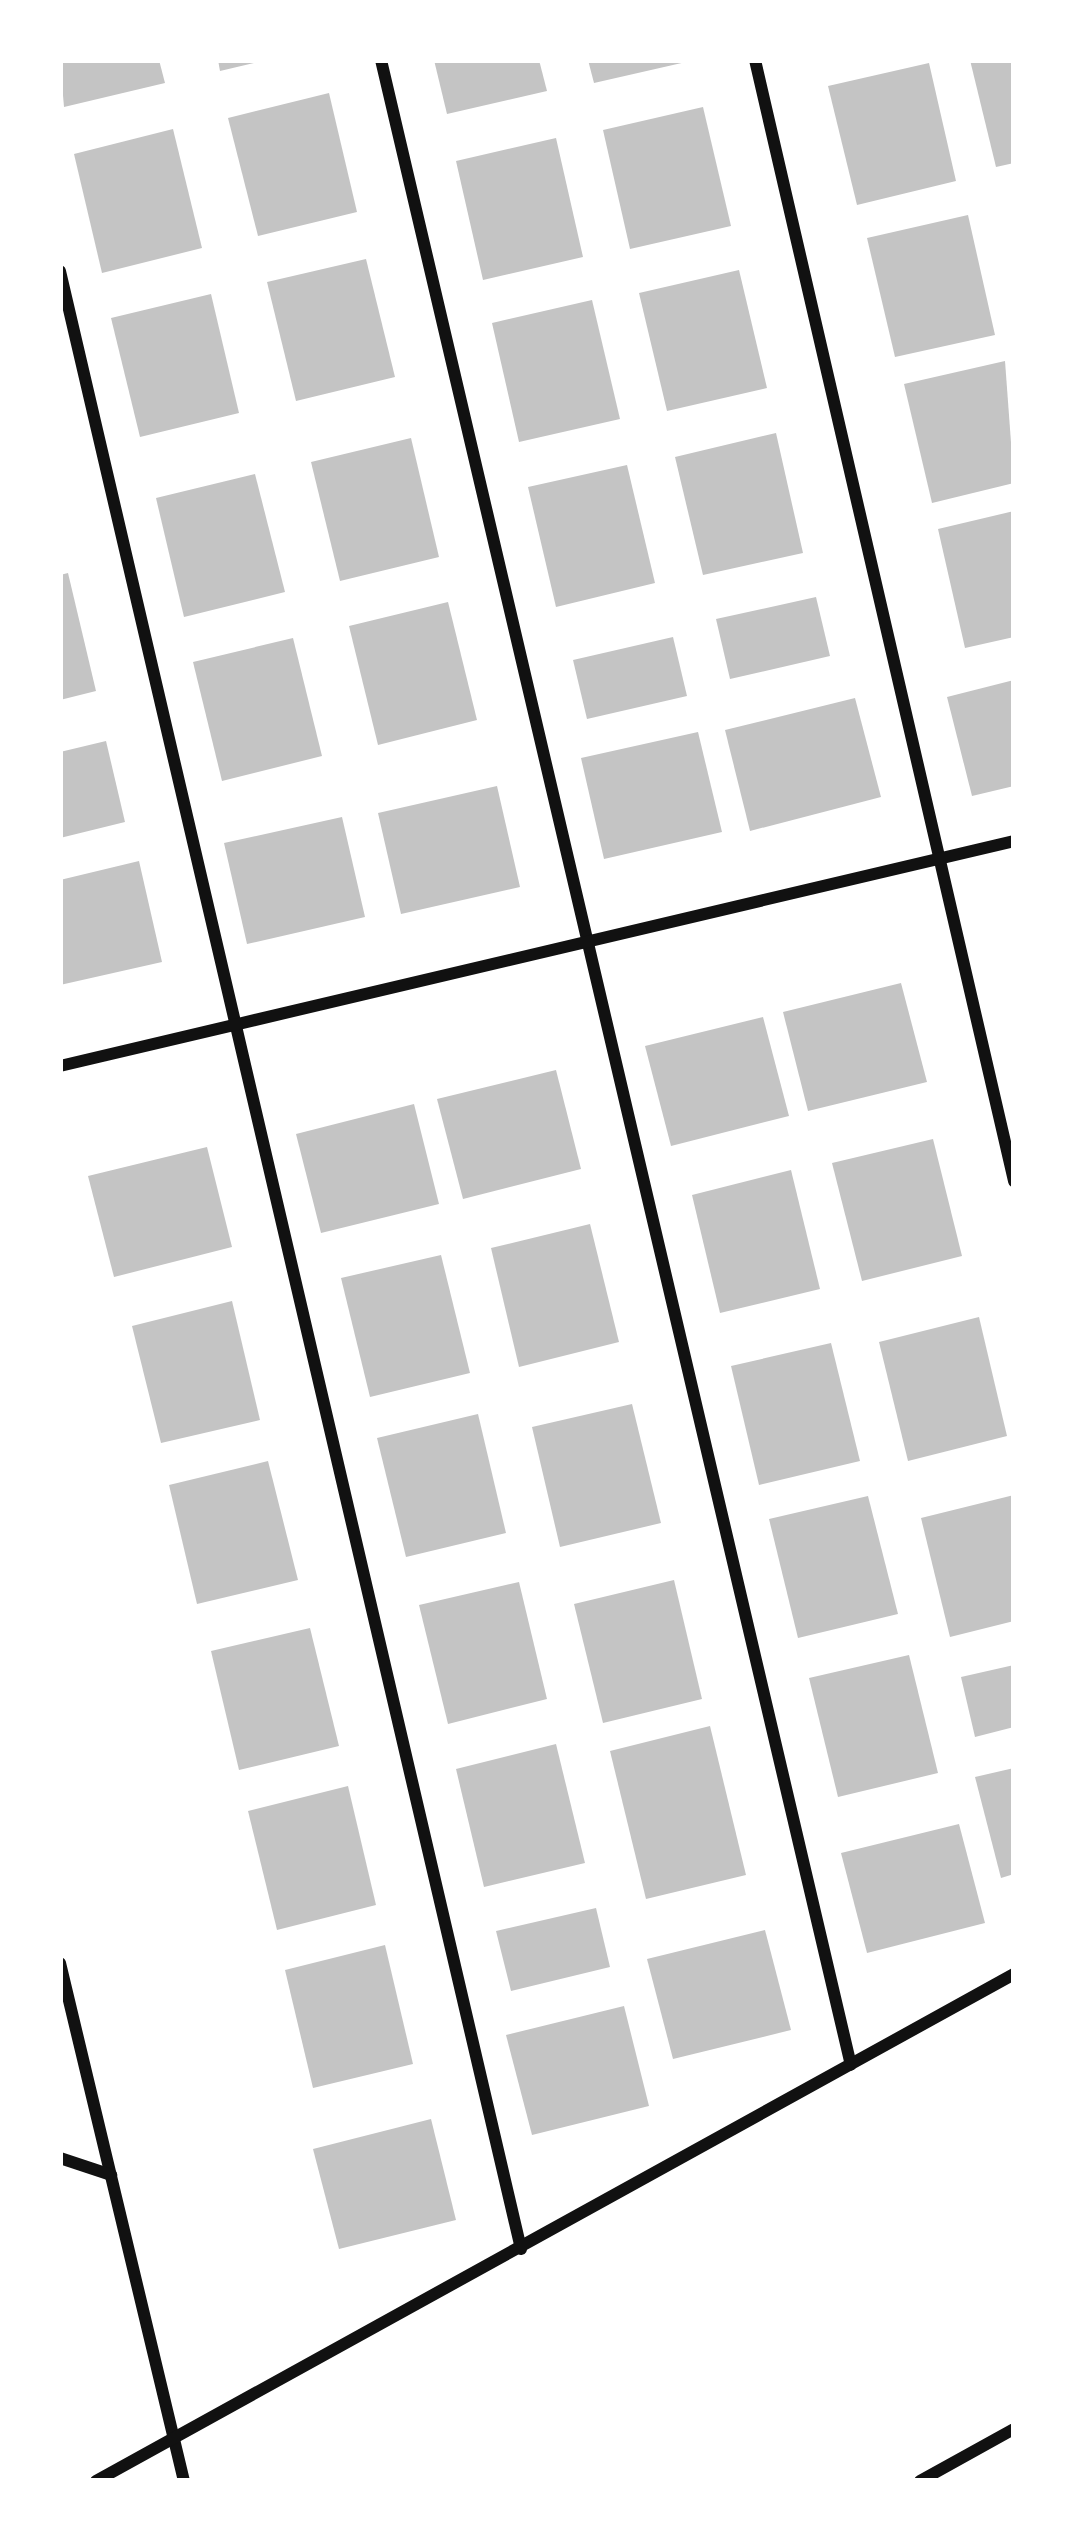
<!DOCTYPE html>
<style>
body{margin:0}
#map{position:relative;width:1074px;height:2541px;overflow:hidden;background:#fff;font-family:Figtree,sans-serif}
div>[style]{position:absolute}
.building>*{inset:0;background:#c4c4c4}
.minor>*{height:12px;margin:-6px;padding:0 6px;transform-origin:6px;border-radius:6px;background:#111}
span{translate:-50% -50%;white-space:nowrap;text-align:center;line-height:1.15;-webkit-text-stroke:10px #fff;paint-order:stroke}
.frame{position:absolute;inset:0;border:63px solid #fff;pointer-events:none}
</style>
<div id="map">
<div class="building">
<div style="clip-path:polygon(60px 60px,159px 60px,165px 83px,64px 107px)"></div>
<div style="clip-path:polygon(218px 60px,257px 60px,258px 62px,220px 71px)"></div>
<div style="clip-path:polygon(434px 60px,539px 60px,547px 91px,447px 114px)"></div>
<div style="clip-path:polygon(588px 60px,686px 60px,686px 62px,594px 83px)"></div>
<div style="clip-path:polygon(970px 60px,1014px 60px,1014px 163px,996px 167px)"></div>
<div style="clip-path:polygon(929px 63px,956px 181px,857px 205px,828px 86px)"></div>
<div style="clip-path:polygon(329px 93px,357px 212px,258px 236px,228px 118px)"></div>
<div style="clip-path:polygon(703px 107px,731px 226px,630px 249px,603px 130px)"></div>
<div style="clip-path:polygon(173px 129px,202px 248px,102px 273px,74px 154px)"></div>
<div style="clip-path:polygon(556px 138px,583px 257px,483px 280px,456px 161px)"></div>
<div style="clip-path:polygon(968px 215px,995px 335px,895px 357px,867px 238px)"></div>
<div style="clip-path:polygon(366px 259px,395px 377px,296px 401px,267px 282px)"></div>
<div style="clip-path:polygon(739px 270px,767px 388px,667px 411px,639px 293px)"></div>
<div style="clip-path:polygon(211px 294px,239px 413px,140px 437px,111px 318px)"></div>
<div style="clip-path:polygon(592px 300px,620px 419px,519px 442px,492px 323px)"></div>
<div style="clip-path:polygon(1005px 361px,1014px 483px,932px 503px,904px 384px)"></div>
<div style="clip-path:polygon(776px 433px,803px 553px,703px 575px,675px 457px)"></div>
<div style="clip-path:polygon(411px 438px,439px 557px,340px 581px,311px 462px)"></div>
<div style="clip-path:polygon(627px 465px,655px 583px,556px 607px,528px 487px)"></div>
<div style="clip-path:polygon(255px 474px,285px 592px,184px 617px,156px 498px)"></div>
<div style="clip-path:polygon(1014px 511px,1014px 637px,965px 648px,938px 529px)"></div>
<div style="clip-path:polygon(68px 573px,96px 691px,60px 700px,60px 575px)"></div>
<div style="clip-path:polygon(816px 597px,830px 656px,730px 679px,716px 619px)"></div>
<div style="clip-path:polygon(448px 602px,477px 720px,378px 745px,349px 626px)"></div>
<div style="clip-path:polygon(673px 637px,687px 696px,587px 719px,573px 660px)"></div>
<div style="clip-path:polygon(293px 638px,322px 756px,222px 781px,193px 662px)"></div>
<div style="clip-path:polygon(1014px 680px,1014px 786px,972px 796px,947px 697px)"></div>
<div style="clip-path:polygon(855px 698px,881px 797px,750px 831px,725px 730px)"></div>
<div style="clip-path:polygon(698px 732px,722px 832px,604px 859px,581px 758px)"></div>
<div style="clip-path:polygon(106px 741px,125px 822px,60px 838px,60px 752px)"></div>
<div style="clip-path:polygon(497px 786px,520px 887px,401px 914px,378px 813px)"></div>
<div style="clip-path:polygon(342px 817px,365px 917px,247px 944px,224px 843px)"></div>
<div style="clip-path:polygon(139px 861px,162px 962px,60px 985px,60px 880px)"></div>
<div style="clip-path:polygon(901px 983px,927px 1082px,808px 1111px,783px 1012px)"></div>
<div style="clip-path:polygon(763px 1017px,789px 1116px,671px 1146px,645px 1046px)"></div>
<div style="clip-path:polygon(556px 1070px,581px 1169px,463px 1199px,437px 1099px)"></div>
<div style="clip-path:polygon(414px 1104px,439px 1204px,321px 1233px,296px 1134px)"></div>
<div style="clip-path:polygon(933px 1139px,962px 1256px,862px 1281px,832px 1163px)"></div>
<div style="clip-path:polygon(207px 1147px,232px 1247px,114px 1277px,88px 1176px)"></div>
<div style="clip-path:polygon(791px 1170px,820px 1289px,720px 1313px,692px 1195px)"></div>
<div style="clip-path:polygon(590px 1224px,619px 1342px,519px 1367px,491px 1248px)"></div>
<div style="clip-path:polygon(441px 1255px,470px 1373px,370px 1397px,341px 1278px)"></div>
<div style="clip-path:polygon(232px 1301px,260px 1420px,161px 1443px,132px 1326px)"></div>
<div style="clip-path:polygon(979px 1317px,1007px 1436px,908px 1461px,879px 1342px)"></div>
<div style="clip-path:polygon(831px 1343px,860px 1461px,759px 1485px,731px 1366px)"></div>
<div style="clip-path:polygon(632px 1404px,661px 1523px,560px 1547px,532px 1427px)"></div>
<div style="clip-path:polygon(478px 1414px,506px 1533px,406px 1557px,377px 1438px)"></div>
<div style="clip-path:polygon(268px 1461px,298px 1580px,197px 1604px,169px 1485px)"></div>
<div style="clip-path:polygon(1014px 1495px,1014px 1621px,950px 1637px,921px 1518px)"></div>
<div style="clip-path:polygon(868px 1496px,898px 1614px,798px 1638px,769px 1519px)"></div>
<div style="clip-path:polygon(674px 1580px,702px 1699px,603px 1723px,574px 1604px)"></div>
<div style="clip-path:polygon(519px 1582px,547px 1699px,448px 1724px,419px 1605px)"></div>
<div style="clip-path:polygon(310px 1628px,339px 1746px,239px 1770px,211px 1651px)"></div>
<div style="clip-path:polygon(909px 1655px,938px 1773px,838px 1797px,809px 1678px)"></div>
<div style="clip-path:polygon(1014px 1665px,1014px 1727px,975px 1737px,961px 1677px)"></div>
<div style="clip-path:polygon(710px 1726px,746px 1875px,646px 1899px,610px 1751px)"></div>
<div style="clip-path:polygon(556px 1744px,585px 1863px,484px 1887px,456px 1769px)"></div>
<div style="clip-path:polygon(1014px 1768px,1014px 1874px,1001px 1878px,975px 1777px)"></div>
<div style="clip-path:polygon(348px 1786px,376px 1905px,277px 1930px,248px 1811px)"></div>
<div style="clip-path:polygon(959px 1824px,985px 1923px,867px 1953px,841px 1853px)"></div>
<div style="clip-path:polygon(596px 1908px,610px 1967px,511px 1991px,496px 1931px)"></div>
<div style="clip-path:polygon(765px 1930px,791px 2030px,673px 2059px,647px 1959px)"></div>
<div style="clip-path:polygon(385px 1945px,413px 2064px,313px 2088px,285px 1970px)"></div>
<div style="clip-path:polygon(624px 2006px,649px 2106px,532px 2135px,506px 2035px)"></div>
<div style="clip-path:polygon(431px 2119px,456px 2220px,339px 2249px,313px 2149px)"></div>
</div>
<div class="minor">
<div style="left:381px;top:60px;width:2059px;rotate:76.81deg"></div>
<div style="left:755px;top:60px;width:1151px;rotate:76.99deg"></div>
<div style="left:60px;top:271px;width:2031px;rotate:76.88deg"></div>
<div style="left:60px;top:1066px;width:980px;rotate:-13.27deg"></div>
<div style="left:60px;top:1963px;width:533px;rotate:76.54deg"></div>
<div style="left:60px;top:2158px;width:54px;rotate:18.4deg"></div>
<div style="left:96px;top:2481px;width:1049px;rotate:-28.91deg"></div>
<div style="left:920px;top:2481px;width:107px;rotate:-29deg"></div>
</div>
<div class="frame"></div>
</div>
